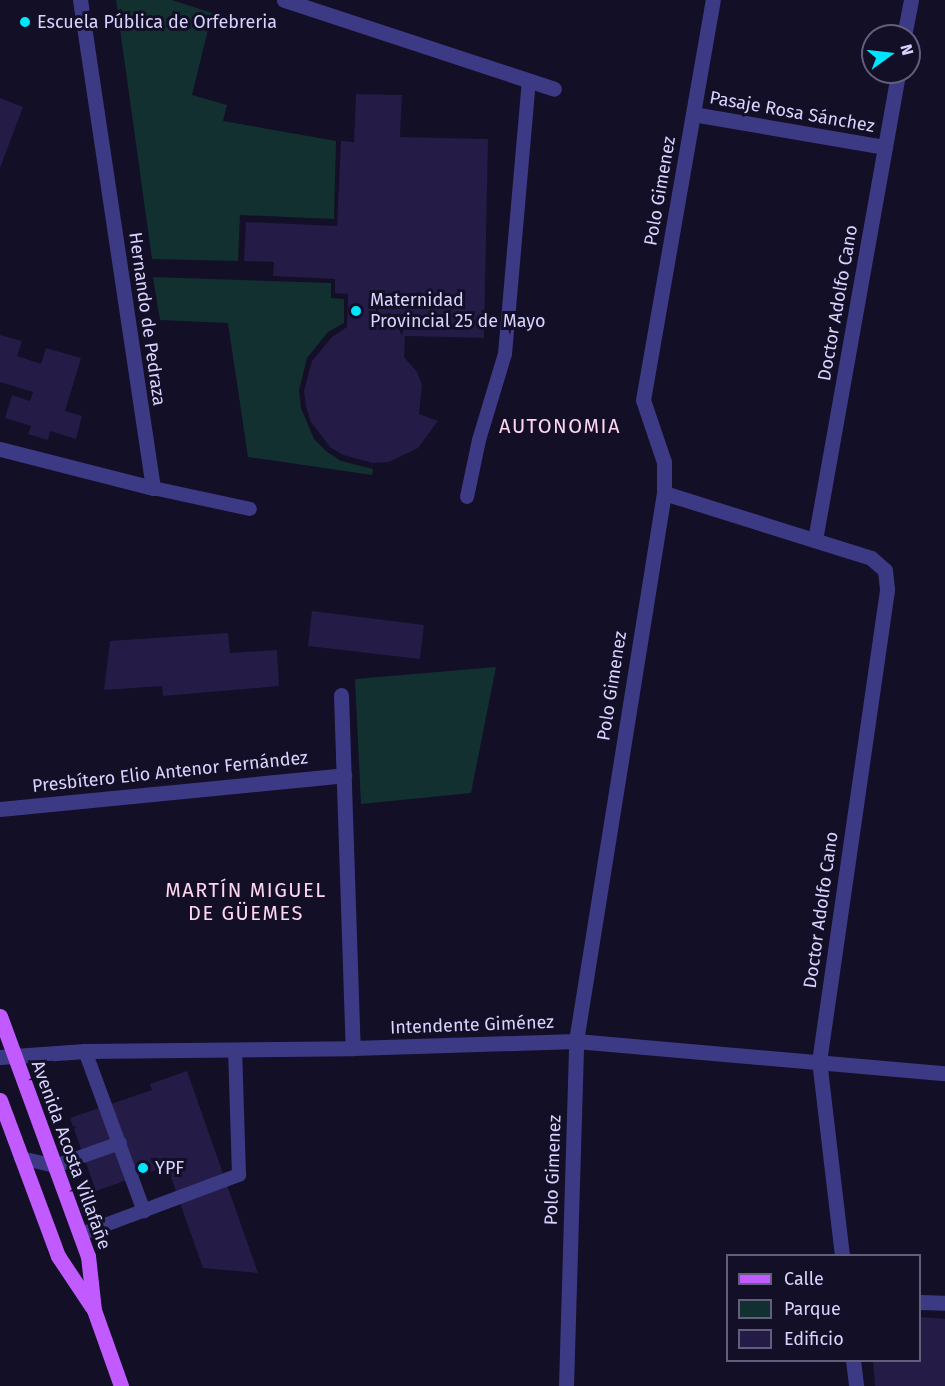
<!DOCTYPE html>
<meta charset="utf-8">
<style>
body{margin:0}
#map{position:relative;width:945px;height:1386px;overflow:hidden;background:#130f26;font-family:"Fira Sans",sans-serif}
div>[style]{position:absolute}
.green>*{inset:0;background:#12302f}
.building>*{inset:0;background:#241b47}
.service>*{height:14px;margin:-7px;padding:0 7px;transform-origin:7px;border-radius:7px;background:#3d3a85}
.minor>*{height:15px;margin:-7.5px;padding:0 7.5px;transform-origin:7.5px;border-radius:7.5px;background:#3d3a85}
.primary>*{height:15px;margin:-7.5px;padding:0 7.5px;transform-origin:7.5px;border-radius:7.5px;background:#c25bff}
.dots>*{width:16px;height:16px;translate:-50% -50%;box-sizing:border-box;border:3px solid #130f26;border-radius:50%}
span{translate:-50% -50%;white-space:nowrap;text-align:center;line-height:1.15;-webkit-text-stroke:6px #130f26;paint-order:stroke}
.poi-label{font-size:18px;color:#d9d4ff}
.left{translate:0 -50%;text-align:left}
.street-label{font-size:18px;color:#d9d4ff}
.neighbourhood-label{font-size:20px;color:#ffd6f0;letter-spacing:1.5px}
.legend{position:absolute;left:726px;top:1254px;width:195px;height:108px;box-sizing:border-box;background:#130f26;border:2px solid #625e7d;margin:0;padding:8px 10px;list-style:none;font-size:18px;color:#d9d4ff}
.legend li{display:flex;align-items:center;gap:12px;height:30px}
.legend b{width:30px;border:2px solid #625e7d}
.north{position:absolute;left:861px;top:24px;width:60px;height:60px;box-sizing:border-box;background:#130f26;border:2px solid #625e7d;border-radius:50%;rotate:75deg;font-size:16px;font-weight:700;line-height:24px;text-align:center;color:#d9d4ff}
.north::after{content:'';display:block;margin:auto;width:21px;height:27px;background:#00e5ff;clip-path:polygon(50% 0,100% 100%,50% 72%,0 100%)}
</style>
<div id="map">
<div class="green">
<div style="clip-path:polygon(116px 0,172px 0,212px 13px,192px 95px,227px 105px,223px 121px,336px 141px,334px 219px,240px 215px,238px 261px,152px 259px)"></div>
<div style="clip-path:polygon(153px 277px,331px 283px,331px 298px,344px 299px,344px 323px,328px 332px,307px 358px,299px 391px,301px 408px,314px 439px,326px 451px,341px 461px,373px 469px,372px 475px,248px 457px,228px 323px,160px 320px)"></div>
<div style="clip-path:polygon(496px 667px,471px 793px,361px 804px,355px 679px)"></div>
</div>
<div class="building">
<div style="clip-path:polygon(356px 94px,402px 95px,400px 137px,488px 139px,484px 338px,405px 336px,404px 357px,417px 372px,422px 385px,419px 414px,438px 421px,418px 448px,389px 462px,373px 463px,343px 455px,330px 447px,311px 422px,306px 407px,304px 391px,312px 361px,332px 337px,347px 327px,348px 294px,335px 293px,335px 279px,273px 276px,274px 262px,244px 261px,246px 222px,337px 226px,341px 141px,354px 142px)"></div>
<div style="clip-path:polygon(0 98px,23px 107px,0 168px)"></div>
<div style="clip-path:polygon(0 335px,22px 341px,17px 356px,41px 364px,46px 348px,81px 358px,65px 411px,82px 416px,76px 439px,50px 431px,48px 440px,28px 434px,31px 426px,5px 418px,12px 395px,30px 401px,33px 392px,0 382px)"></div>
<div style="clip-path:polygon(312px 611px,424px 625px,420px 659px,308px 646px)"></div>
<div style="clip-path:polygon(228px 633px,230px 653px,277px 650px,279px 686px,163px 696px,162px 686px,104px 690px,110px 641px)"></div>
<div style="clip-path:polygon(187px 1071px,258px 1273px,203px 1268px,167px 1166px,96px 1191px,70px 1118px,152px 1090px,150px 1084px)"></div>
<div style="clip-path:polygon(920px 1317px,945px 1319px,945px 1386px,875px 1386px,873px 1360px,920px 1360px)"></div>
</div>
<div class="service">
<div style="left:153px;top:488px;width:99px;rotate:12.2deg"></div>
<div style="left:467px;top:497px;width:58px;rotate:-78.1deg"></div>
<div style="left:479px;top:440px;width:90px;rotate:-73.2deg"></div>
<div style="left:505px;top:354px;width:274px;rotate:-85deg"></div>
<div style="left:85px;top:1051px;width:171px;rotate:69.8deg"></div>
<div style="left:21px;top:1158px;width:35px;rotate:13deg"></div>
<div style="left:55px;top:1166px;width:69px;rotate:-19.5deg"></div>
<div style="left:81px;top:1234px;width:169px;rotate:-20.5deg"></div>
<div style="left:239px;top:1175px;width:125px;rotate:-91.8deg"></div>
</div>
<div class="minor">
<div style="left:284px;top:0;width:284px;rotate:18.2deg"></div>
<div style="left:904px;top:36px;width:37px;rotate:-79deg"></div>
<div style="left:693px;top:114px;width:195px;rotate:9.8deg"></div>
<div style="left:0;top:449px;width:158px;rotate:14.3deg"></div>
<div style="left:153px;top:488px;width:493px;rotate:-98.5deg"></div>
<div style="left:664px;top:493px;width:217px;rotate:17.4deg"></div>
<div style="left:871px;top:558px;width:18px;rotate:41deg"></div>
<div style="left:885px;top:570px;width:20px;rotate:84deg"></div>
<div style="left:887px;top:590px;width:475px;rotate:98.2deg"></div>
<div style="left:819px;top:1060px;width:197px;rotate:83.3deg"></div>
<div style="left:815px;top:540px;width:475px;rotate:-79.9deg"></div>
<div style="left:341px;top:695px;width:353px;rotate:88.1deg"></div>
<div style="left:0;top:809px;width:346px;rotate:-5.6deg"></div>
<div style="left:0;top:1057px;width:85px;rotate:-4deg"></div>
<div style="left:85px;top:1051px;width:268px;rotate:-0.6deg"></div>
<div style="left:353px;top:1048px;width:223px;rotate:-1.8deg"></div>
<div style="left:576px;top:1041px;width:370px;rotate:5deg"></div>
<div style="left:920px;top:1302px;width:25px;rotate:2deg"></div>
<div style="left:853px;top:1360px;width:26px;rotate:83deg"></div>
<div style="left:566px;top:1386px;width:345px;rotate:-88.3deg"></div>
<div style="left:576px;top:1041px;width:555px;rotate:-80.88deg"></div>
<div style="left:664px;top:493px;width:31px;rotate:-90deg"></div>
<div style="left:664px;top:462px;width:65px;rotate:-108.7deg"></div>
<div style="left:643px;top:400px;width:406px;rotate:-80.1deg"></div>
</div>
<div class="primary">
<div style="left:0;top:1016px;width:256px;rotate:69.9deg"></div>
<div style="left:88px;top:1256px;width:54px;rotate:83.7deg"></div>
<div style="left:94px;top:1310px;width:81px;rotate:70.4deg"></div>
<div style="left:0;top:1100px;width:166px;rotate:69.6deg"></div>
<div style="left:58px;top:1256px;width:61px;rotate:56.3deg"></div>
</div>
<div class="dots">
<div style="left:25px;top:22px;background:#00e5ff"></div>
<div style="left:356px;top:311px;background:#00e5ff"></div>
<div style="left:143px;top:1168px;background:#00e5ff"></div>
</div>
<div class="poi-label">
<span class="left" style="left:37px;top:22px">Escuela Pública de Orfebreria</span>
<span class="left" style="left:370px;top:311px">Maternidad<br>Provincial 25 de Mayo</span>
<span class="left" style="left:155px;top:1168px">YPF</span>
</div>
<div class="street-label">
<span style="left:792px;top:112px;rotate:10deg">Pasaje Rosa Sánchez</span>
<span style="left:660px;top:191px;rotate:-80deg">Polo Gimenez</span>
<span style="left:838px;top:303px;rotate:-80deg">Doctor Adolfo Cano</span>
<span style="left:147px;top:319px;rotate:82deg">Hernando de Pedraza</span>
<span style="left:612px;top:686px;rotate:-81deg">Polo Gimenez</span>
<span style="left:170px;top:772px;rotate:-6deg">Presbítero Elio Antenor Fernández</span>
<span style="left:821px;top:910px;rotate:-82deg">Doctor Adolfo Cano</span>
<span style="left:472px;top:1025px;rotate:-2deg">Intendente Giménez</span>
<span style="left:71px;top:1155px;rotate:70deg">Avenida Acosta Villafañe</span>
<span style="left:553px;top:1170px;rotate:-88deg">Polo Gimenez</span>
</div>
<div class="neighbourhood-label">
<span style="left:560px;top:426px">AUTONOMIA</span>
<span style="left:246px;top:902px">MARTÍN MIGUEL<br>DE GÜEMES</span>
</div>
<ul class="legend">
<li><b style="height:8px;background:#c25bff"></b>Calle</li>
<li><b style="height:16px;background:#12302f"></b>Parque</li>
<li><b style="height:16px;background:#241b47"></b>Edificio</li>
</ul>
<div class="north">N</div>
</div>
